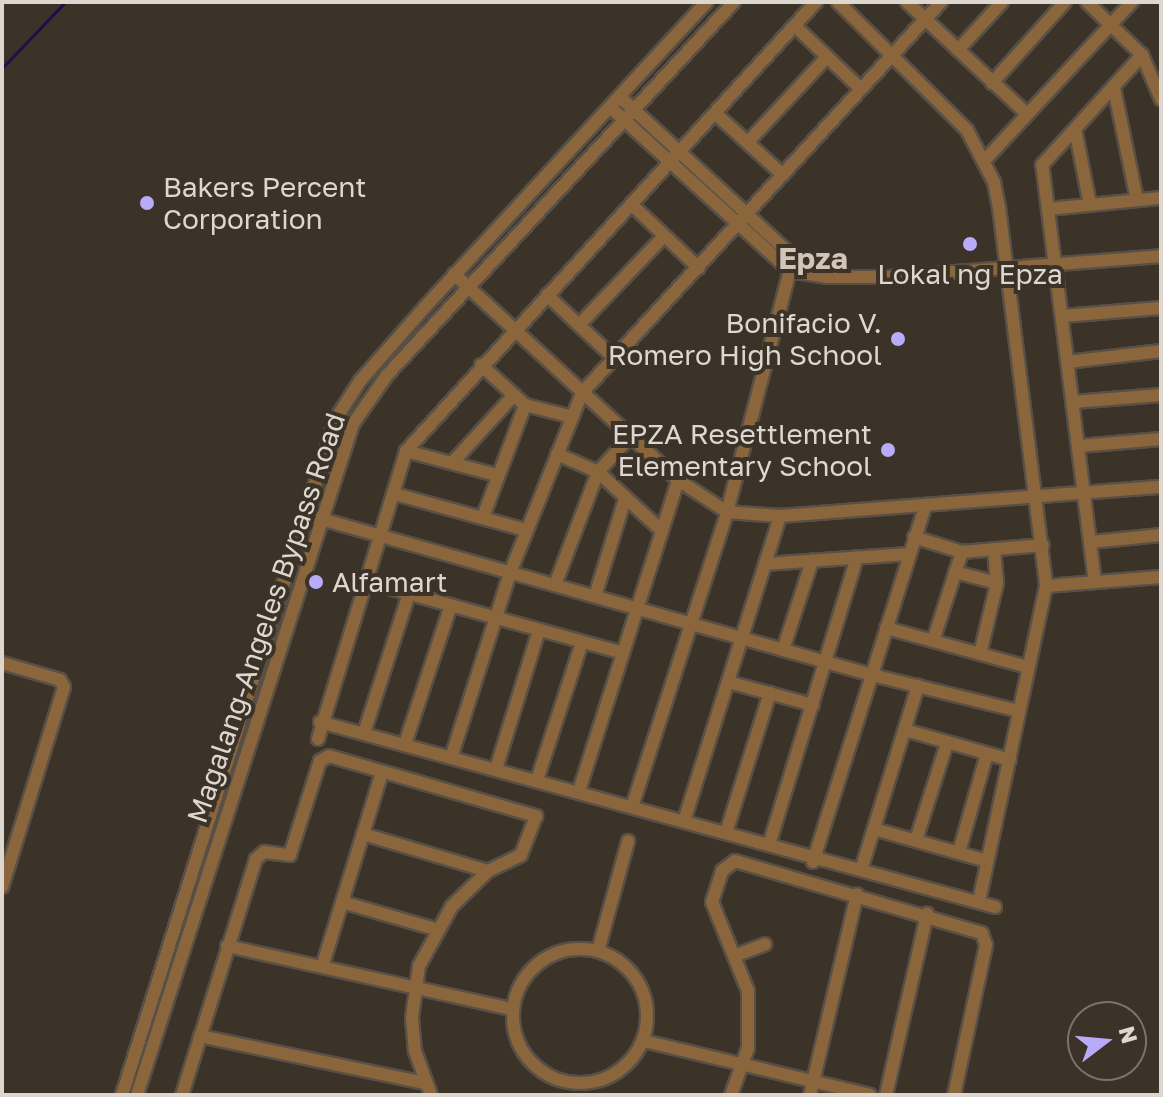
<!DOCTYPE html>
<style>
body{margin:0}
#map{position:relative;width:1163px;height:1097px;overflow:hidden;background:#3b3228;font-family:"Golos Text",sans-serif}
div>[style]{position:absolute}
.stream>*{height:3px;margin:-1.5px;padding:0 1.5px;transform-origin:1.5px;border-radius:1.5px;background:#220c4b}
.roads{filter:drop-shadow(2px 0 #585046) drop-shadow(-2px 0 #585046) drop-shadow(0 2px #585046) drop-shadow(0 -2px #585046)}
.minor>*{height:12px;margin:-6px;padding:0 6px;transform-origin:6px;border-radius:6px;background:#8b663c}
.minor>.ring{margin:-6px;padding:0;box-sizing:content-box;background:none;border:12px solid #8b663c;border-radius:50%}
.dots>*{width:22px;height:22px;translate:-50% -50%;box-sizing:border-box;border:4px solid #3b3228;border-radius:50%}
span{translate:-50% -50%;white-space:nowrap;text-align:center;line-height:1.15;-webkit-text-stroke:8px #3b3228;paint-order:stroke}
.poi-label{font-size:28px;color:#ddd7d0}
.left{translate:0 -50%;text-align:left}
.right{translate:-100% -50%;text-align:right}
.street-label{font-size:28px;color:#ddd7d0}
.neighbourhood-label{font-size:30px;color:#d2c6b9;font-weight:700}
.frame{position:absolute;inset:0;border:4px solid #ddd7d0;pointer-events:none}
.north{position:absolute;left:1067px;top:1001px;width:80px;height:80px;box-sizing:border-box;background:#3b3228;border:2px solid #7c746b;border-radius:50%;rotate:74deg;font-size:22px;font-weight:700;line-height:32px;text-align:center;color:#ddd7d0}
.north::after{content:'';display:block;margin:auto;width:28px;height:36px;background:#b8abf7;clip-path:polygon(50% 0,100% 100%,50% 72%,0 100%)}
</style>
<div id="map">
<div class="stream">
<div style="left:2px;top:68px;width:91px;rotate:-46.3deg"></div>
</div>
<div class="roads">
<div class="minor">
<div style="left:838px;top:2px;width:182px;rotate:44.8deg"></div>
<div style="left:967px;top:130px;width:59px;rotate:62.6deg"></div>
<div style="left:994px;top:182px;width:25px;rotate:79deg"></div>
<div style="left:999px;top:207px;width:382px;rotate:82.9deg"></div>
<div style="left:1046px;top:586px;width:323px;rotate:102deg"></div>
<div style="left:907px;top:2px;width:164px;rotate:43deg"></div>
<div style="left:1087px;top:2px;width:76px;rotate:43.9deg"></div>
<div style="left:1142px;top:55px;width:48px;rotate:66.6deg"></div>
<div style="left:795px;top:26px;width:91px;rotate:43.7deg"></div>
<div style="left:958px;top:50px;width:65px;rotate:-47.5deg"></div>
<div style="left:992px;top:83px;width:109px;rotate:-48deg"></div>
<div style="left:1114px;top:88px;width:114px;rotate:78.4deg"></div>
<div style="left:620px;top:97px;width:249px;rotate:42.7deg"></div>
<div style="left:611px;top:108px;width:242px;rotate:42.3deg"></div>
<div style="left:790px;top:271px;width:37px;rotate:9deg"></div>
<div style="left:827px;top:277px;width:63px"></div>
<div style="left:890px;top:277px;width:272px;rotate:-4.4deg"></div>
<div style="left:715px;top:113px;width:92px;rotate:42.4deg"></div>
<div style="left:1075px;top:129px;width:77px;rotate:78.8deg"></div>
<div style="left:748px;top:142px;width:116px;rotate:-47.1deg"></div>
<div style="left:985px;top:160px;width:216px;rotate:-47.1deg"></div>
<div style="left:631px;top:204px;width:93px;rotate:43.3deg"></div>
<div style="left:1048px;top:209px;width:114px;rotate:-5.6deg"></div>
<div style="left:454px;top:274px;width:304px;rotate:42.6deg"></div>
<div style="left:678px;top:480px;width:59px;rotate:33.1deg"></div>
<div style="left:727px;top:512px;width:53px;rotate:4.3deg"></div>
<div style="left:780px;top:516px;width:382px;rotate:-4.4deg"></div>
<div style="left:547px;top:295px;width:91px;rotate:43.2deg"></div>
<div style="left:1062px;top:316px;width:99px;rotate:-4.6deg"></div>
<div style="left:579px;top:325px;width:123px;rotate:-46.3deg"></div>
<div style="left:1067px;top:362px;width:95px;rotate:-6.7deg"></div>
<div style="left:481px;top:365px;width:59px;rotate:42.3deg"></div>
<div style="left:525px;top:405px;width:49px;rotate:14deg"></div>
<div style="left:1073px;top:402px;width:88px;rotate:-4.5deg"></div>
<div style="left:1079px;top:446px;width:82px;rotate:-4.9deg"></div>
<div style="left:406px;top:451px;width:93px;rotate:14.9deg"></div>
<div style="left:557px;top:454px;width:45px;rotate:23.7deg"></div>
<div style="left:598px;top:472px;width:87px;rotate:42.7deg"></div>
<div style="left:453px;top:462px;width:91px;rotate:-47.7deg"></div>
<div style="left:395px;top:494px;width:136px;rotate:15.4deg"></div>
<div style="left:314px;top:517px;width:580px;rotate:15.81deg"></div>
<div style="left:872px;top:675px;width:151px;rotate:13.8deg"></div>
<div style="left:483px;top:517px;width:120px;rotate:-69.4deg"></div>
<div style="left:914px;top:537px;width:50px;rotate:17.4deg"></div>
<div style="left:962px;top:552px;width:81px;rotate:-4.9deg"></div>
<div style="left:1091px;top:542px;width:70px;rotate:-5.7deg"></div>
<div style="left:765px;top:564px;width:144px;rotate:-4deg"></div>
<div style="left:955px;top:572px;width:43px;rotate:14.7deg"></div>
<div style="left:367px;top:582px;width:266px;rotate:15.5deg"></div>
<div style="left:1095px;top:582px;width:420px;rotate:-97.2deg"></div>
<div style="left:1042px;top:165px;width:149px;rotate:-47.7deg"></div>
<div style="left:555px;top:585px;width:121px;rotate:-69.2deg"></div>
<div style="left:598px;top:472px;width:47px;rotate:-47.6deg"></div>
<div style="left:1046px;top:586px;width:115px;rotate:-4.5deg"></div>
<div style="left:595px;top:596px;width:102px;rotate:-72.8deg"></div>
<div style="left:886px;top:628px;width:147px;rotate:15.4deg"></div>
<div style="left:933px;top:641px;width:94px;rotate:-72deg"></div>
<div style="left:783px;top:650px;width:94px;rotate:-72deg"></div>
<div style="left:980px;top:654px;width:73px;rotate:-76.5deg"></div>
<div style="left:997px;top:583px;width:34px;rotate:-95deg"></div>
<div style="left:2px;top:663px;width:60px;rotate:16.3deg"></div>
<div style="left:60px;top:680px;width:8px;rotate:60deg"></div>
<div style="left:64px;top:687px;width:209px;rotate:107.2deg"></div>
<div style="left:728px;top:682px;width:88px;rotate:15.1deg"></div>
<div style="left:320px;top:722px;width:700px;rotate:15.33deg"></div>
<div style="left:905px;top:730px;width:109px;rotate:15.9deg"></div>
<div style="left:364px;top:733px;width:146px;rotate:-72.1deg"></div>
<div style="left:318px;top:739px;width:301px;rotate:-73deg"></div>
<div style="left:406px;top:451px;width:608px;rotate:-47.6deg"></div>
<div style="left:405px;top:744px;width:146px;rotate:-71.7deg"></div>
<div style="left:451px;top:758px;width:194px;rotate:-72.3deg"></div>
<div style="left:510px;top:573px;width:194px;rotate:-68.2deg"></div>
<div style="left:582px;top:393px;width:531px;rotate:-47.44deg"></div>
<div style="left:496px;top:769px;width:145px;rotate:-72.8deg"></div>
<div style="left:537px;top:780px;width:145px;rotate:-71.9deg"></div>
<div style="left:579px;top:791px;width:326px;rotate:-72.3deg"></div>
<div style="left:632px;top:807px;width:310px;rotate:-72.1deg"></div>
<div style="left:727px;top:512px;width:249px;rotate:-75.4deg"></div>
<div style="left:790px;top:271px;width:14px;rotate:-51deg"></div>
<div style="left:684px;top:821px;width:320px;rotate:-72.5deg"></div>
<div style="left:874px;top:829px;width:117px;rotate:15.8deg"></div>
<div style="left:726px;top:833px;width:147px;rotate:-72.6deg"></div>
<div style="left:363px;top:834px;width:130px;rotate:16.5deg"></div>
<div style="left:916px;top:840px;width:102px;rotate:-72.3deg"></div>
<div style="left:769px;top:845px;width:301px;rotate:-73deg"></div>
<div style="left:959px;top:852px;width:102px;rotate:-74.1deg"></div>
<div style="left:813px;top:862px;width:373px;rotate:-72.5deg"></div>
<div style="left:861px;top:870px;width:193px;rotate:-72.8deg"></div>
<div style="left:342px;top:902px;width:97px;rotate:16.2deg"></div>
<div style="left:227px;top:946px;width:292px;rotate:12.5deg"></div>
<div class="ring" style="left:513px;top:949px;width:122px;height:122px"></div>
<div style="left:598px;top:951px;width:114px;rotate:-74.7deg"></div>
<div style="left:737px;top:955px;width:30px;rotate:-21deg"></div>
<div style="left:323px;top:964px;width:201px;rotate:-72.9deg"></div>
<div style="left:200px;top:1036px;width:229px;rotate:11.8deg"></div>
<div style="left:644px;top:1041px;width:232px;rotate:13.4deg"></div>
<div style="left:122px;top:1095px;width:708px;rotate:-72.49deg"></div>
<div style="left:335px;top:420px;width:46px;rotate:-57.3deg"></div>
<div style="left:360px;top:381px;width:100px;rotate:-48.7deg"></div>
<div style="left:426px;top:306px;width:414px;rotate:-47.3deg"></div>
<div style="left:137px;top:1095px;width:705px;rotate:-72.16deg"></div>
<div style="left:353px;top:424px;width:60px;rotate:-55.2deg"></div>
<div style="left:387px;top:375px;width:509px;rotate:-47.07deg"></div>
<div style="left:182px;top:1095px;width:247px;rotate:-72.6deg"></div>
<div style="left:256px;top:859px;width:11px;rotate:-41deg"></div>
<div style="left:264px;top:852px;width:26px;rotate:7deg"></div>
<div style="left:290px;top:855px;width:99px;rotate:-72.3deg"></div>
<div style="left:320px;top:761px;width:10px;rotate:-29deg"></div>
<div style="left:329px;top:756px;width:216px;rotate:16.2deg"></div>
<div style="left:536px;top:816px;width:42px;rotate:111deg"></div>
<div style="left:521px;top:855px;width:37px;rotate:154deg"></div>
<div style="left:488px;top:871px;width:50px;rotate:135.8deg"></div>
<div style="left:452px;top:906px;width:68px;rotate:118.8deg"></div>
<div style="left:419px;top:966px;width:52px;rotate:97.7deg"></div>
<div style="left:412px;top:1018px;width:33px;rotate:85deg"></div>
<div style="left:415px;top:1051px;width:47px;rotate:70deg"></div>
<div style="left:731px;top:1095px;width:50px;rotate:-70.1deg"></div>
<div style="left:748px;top:1048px;width:57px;rotate:-90deg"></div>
<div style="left:748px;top:991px;width:96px;rotate:-112deg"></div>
<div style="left:712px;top:902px;width:33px;rotate:-72deg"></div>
<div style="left:722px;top:871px;width:16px;rotate:-38deg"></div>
<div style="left:735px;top:861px;width:257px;rotate:16.3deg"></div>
<div style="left:982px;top:933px;width:13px;rotate:72deg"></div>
<div style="left:986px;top:945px;width:153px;rotate:102deg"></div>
<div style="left:810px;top:1095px;width:206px;rotate:-76.8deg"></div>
<div style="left:886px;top:1095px;width:186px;rotate:-77.2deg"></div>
</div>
</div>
<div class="dots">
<div style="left:147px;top:203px;background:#b8abf7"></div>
<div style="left:970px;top:244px;background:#b8abf7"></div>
<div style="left:898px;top:339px;background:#b8abf7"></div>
<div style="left:888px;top:450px;background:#b8abf7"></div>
<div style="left:316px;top:582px;background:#b8abf7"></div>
</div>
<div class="poi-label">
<span class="left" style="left:163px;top:203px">Bakers Percent<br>Corporation</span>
<span style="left:970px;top:274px">Lokal ng Epza</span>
<span class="right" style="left:882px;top:339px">Bonifacio V.<br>Romero High School</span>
<span class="right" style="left:872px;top:450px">EPZA Resettlement<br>Elementary School</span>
<span class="left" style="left:332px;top:582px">Alfamart</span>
</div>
<div class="street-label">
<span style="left:266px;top:618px;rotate:-71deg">Magalang-Angeles Bypass Road</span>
</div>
<div class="neighbourhood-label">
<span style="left:813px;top:258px">Epza</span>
</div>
<div class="frame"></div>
<div class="north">N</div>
</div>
